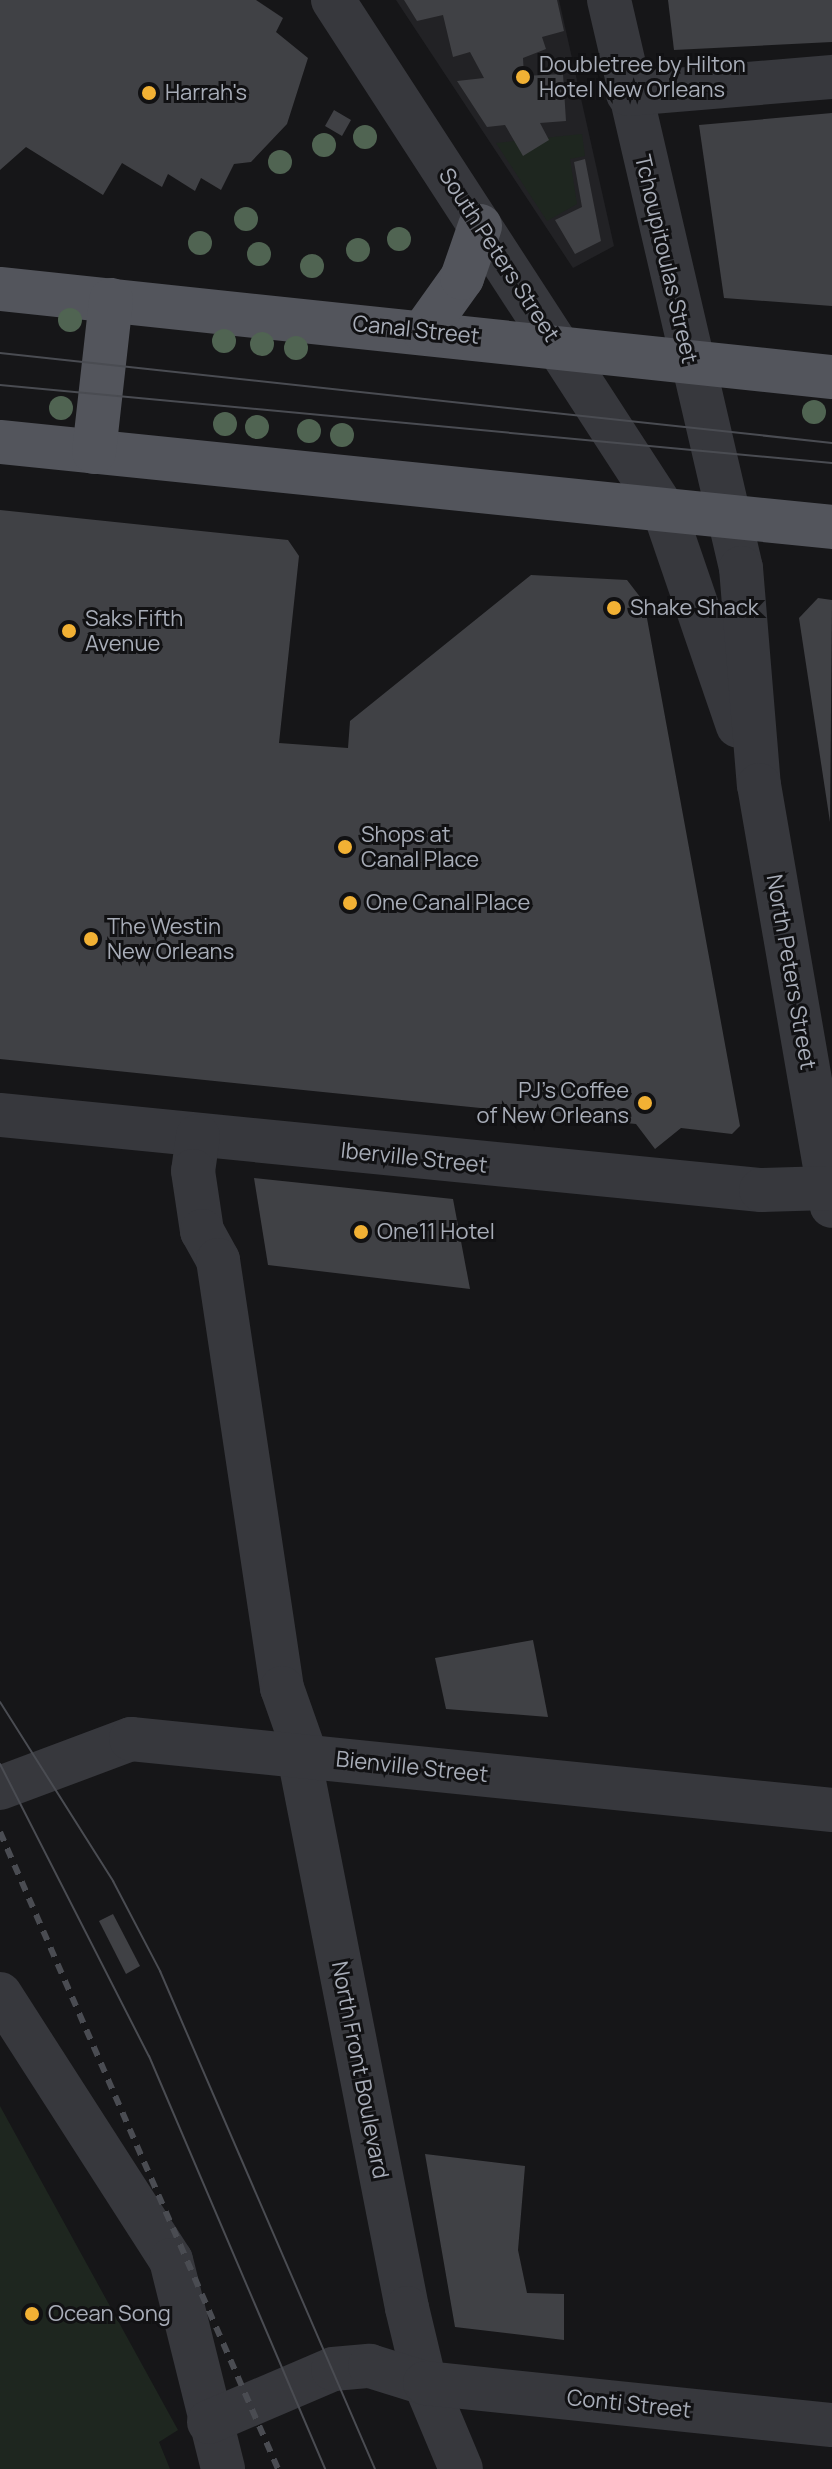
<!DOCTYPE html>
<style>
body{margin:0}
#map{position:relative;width:832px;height:2469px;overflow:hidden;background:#161618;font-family:Manrope,sans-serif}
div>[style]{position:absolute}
.built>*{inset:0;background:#222225}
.green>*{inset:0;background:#1e261f}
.building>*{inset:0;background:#404145}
.minor>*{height:44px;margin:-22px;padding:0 22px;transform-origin:22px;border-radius:22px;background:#37383d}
.major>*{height:44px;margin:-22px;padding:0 22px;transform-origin:22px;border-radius:22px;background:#53555c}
.tram>*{height:2px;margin:-1px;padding:0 1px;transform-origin:1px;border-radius:1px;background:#4a4c52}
.rail>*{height:6px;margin-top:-3px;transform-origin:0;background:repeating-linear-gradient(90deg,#4a4c52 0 10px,transparent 0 18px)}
.trees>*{width:24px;height:24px;margin:-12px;border-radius:50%;background:#506452}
.dots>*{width:22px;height:22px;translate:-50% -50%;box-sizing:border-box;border:4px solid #111113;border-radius:50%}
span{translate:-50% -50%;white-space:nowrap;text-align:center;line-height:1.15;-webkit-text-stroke:6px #111113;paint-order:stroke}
.poi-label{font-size:22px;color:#a8adb8}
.left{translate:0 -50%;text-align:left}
.right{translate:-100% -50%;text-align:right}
.street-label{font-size:22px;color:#a8adb8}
</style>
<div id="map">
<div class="built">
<div style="clip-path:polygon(396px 0,559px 0,614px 246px,573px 268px)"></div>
</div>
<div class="green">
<div style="clip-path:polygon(582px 134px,585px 156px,570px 159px,577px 204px,547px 221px,496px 143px)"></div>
<div style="clip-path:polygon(0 2106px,178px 2430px,159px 2442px,170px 2469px,0 2469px)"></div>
</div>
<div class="building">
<div style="clip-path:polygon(0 0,256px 0,283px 18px,276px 32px,308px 58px,287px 124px,251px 162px,234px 164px,221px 190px,201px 178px,195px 191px,168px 174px,162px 187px,122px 163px,103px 195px,26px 147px,0 170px)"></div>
<div style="clip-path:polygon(404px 0,557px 0,564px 31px,542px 37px,546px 49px,523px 58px,524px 76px,563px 74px,566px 121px,540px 123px,549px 140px,523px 156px,505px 125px,487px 127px,457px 81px,484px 78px,470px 52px,453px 57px,443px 15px,417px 21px)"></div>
<div style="clip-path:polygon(668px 0,832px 0,832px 42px,674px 50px)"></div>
<div style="clip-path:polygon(334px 110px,351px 120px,342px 136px,325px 126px)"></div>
<div style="clip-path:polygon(832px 113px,832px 306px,724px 298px,699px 125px)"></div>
<div style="clip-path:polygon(585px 159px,601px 241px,575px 254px,555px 220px,582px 207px,574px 162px)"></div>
<div style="clip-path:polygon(0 510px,288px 540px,299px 556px,279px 743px,348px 748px,350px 721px,531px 575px,627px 580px,644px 602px,740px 1126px,732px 1134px,681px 1128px,655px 1149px,636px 1124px,0 1059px)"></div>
<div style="clip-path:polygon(818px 598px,832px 600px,830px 822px,799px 618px)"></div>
<div style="clip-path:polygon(254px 1178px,453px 1199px,470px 1289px,268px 1265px)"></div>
<div style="clip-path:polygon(533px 1640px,548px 1717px,446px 1709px,435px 1658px)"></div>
<div style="clip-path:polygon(113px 1914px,140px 1966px,126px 1974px,99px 1921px)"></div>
<div style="clip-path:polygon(425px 2154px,525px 2166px,518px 2250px,527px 2293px,564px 2294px,564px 2340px,455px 2327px)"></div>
</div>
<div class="minor">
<div style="left:333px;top:0;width:608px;rotate:57.02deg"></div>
<div style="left:664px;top:510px;width:228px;rotate:71.1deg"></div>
<div style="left:609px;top:0;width:583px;rotate:76.92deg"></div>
<div style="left:741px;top:568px;width:218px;rotate:85.3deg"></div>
<div style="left:759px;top:785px;width:427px;rotate:80.2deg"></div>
<div style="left:628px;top:94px;width:205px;rotate:-4.8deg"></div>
<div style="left:0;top:1115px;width:765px;rotate:5.63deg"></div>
<div style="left:761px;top:1190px;width:68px;rotate:-1.7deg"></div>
<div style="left:198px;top:1136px;width:35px;rotate:98deg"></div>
<div style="left:193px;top:1171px;width:61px;rotate:81.5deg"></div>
<div style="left:202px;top:1231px;width:33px;rotate:61deg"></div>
<div style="left:218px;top:1260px;width:433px;rotate:81.5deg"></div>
<div style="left:282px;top:1688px;width:72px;rotate:70.6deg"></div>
<div style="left:299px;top:1756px;width:562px;rotate:78.93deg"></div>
<div style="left:407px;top:2308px;width:77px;rotate:76.5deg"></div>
<div style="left:425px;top:2383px;width:93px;rotate:67.3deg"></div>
<div style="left:0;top:1788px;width:140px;rotate:-20.5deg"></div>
<div style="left:131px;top:1739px;width:705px;rotate:5.78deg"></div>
<div style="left:0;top:1994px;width:316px;rotate:57.3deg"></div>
<div style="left:171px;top:2260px;width:215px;rotate:76deg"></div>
<div style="left:209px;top:2422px;width:135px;rotate:-23.1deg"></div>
<div style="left:333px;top:2369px;width:37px;rotate:-5deg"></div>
<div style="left:370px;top:2366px;width:58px;rotate:17.2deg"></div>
<div style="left:425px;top:2383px;width:409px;rotate:5.9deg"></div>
</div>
<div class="major">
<div style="left:0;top:289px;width:837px;rotate:6.04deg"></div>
<div style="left:424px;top:331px;width:65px;rotate:-54.4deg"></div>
<div style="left:462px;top:278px;width:55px;rotate:-70.9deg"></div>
<div style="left:0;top:442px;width:836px;rotate:5.83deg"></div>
<div style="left:94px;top:452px;width:153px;rotate:-83.6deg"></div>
</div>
<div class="tram">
<div style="left:0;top:353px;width:837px;rotate:6.17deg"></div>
<div style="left:0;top:385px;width:836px;rotate:5.36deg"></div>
<div style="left:0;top:1702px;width:212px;rotate:57.7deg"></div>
<div style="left:113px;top:1881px;width:102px;rotate:62.4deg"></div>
<div style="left:160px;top:1971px;width:542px;rotate:66.65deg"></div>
<div style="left:0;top:1764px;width:328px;rotate:63deg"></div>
<div style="left:149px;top:2056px;width:449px;rotate:66.9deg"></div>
</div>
<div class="rail">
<div style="left:0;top:1832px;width:695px;rotate:66.42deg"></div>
</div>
<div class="trees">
<div style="left:365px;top:137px"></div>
<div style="left:324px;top:145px"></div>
<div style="left:280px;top:162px"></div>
<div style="left:246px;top:219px"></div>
<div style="left:399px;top:239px"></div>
<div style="left:200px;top:243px"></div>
<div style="left:358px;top:250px"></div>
<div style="left:259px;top:254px"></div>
<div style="left:312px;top:266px"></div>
<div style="left:70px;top:320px"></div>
<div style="left:224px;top:341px"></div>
<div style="left:262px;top:344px"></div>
<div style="left:296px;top:348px"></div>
<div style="left:61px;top:408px"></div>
<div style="left:814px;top:412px"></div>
<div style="left:225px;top:424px"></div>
<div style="left:257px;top:427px"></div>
<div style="left:309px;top:431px"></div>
<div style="left:342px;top:435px"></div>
</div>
<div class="dots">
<div style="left:523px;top:77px;background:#f2b134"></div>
<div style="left:149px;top:93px;background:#f2b134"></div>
<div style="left:614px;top:608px;background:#f2b134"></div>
<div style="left:69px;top:631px;background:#f2b134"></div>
<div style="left:345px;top:847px;background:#f2b134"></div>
<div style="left:350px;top:903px;background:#f2b134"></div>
<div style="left:91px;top:939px;background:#f2b134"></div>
<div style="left:645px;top:1103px;background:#f2b134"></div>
<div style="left:361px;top:1232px;background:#f2b134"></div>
<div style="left:32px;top:2314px;background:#f2b134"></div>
</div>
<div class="poi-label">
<span class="left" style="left:539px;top:77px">Doubletree by Hilton<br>Hotel New Orleans</span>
<span class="left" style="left:165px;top:93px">Harrah's</span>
<span class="left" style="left:630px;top:608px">Shake Shack</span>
<span class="left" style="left:85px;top:631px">Saks Fifth<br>Avenue</span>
<span class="left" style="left:361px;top:847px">Shops at<br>Canal Place</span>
<span class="left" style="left:366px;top:903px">One Canal Place</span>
<span class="left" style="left:107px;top:939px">The Westin<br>New Orleans</span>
<span class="right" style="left:629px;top:1103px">PJ's Coffee<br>of New Orleans</span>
<span class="left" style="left:377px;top:1232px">One11 Hotel</span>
<span class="left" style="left:48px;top:2314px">Ocean Song</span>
</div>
<div class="street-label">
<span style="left:499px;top:255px;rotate:57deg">South Peters Street</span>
<span style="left:666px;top:259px;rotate:77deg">Tchoupitoulas Street</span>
<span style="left:416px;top:330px;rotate:6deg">Canal Street</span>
<span style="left:791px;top:972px;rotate:80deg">North Peters Street</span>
<span style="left:414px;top:1158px;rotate:6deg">Iberville Street</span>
<span style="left:412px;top:1767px;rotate:6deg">Bienville Street</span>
<span style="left:360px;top:2070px;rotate:79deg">North Front Boulevard</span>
<span style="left:629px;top:2404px;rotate:6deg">Conti Street</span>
</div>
</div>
